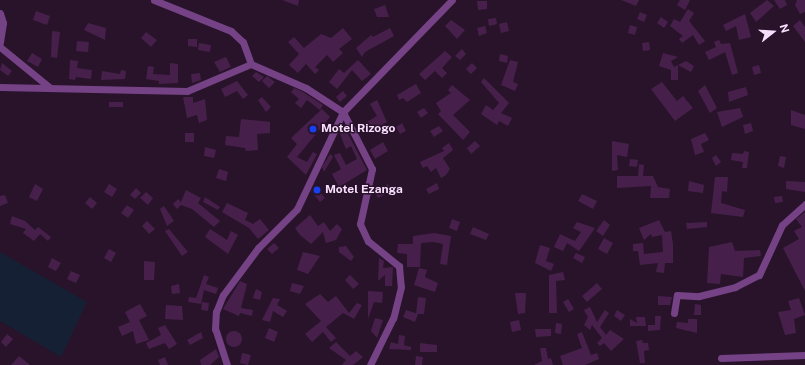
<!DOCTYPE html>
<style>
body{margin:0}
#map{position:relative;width:805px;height:365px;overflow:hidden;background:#28132a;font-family:"Public Sans",sans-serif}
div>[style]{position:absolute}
.green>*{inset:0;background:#162034}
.building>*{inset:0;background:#46204a}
.round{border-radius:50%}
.street>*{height:7px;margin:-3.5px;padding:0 3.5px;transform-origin:3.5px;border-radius:3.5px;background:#754286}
.dots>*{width:11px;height:11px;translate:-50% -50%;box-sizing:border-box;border:2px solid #28132a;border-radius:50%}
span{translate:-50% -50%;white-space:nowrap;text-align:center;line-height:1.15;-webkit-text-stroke:3px #28132a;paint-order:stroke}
.poi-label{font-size:12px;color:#f8defd;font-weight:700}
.left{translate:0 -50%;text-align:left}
.north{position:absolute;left:753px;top:12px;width:40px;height:40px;-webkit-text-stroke:3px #28132a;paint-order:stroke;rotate:73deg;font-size:11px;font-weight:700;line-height:16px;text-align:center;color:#f8defd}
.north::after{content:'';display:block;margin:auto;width:14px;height:18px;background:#f8defd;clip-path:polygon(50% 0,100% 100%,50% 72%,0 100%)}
</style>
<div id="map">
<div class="green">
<div style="clip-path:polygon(0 252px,87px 302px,61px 357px,0 321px)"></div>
</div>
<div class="building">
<div style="clip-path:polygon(282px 0,299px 0,298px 6px)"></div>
<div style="clip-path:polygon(621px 0,639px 0,636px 6px)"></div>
<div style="clip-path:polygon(680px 0,690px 0,685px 10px,677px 5px)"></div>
<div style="clip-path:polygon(767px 0,774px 6px,756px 22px,750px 13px)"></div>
<div style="clip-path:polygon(774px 0,785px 0,787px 5px,780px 9px)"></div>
<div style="clip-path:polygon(797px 0,805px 0,805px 12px,800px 14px,795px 5px)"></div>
<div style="clip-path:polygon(477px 1px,487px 1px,487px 9px,478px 10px)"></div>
<div style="clip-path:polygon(385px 5px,389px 17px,377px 17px,374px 9px)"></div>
<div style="clip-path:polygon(688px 9px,694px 13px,689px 21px,705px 41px,699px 45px,693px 35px,682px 43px,679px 39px,683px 36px,670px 26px,674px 19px,680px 22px)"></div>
<div style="clip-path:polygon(36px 11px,50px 16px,47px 25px,33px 20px)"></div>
<div style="clip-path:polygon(640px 12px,647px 15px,644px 22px,637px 19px)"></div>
<div style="clip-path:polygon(745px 14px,751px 37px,739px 40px,736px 26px,726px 31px,723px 25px)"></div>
<div style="clip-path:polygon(661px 17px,668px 22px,664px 28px,657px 23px)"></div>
<div style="clip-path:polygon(496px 18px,497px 24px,489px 26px,488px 19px)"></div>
<div style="clip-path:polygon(451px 20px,465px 30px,457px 39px,445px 26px)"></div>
<div style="clip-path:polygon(800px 20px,805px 27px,805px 42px,793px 26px)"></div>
<div style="clip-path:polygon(507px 22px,509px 31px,501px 33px,499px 24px)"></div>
<div style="clip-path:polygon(88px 23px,106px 28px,105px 40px,84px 30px)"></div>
<div style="clip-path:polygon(630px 25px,637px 27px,635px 35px,628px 33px)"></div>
<div style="clip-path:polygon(485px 26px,487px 33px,479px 36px,477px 28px)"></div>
<div style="clip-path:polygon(343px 28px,352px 39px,339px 49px,343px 53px,333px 62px,327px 55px,315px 67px,319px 70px,315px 74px,306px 64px,298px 73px,289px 65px,299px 54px,288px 42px,294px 37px,304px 48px,321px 34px,331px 38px)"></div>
<div style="clip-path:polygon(390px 28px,394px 36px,365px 52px,362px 57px,356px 48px,371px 35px,373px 37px)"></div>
<div style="clip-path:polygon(52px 31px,60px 32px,57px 58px,51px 57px)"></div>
<div style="clip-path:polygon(146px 32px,157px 40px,151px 47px,141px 38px)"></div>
<div style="clip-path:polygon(188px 39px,197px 39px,197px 47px,188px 46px)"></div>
<div style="clip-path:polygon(719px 40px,721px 44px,730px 43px,738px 73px,732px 75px,725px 52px,709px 60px,705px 52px,716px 47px,714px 42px)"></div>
<div style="clip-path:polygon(77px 41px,89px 42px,88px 52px,76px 51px)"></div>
<div style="clip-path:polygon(649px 42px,650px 50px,643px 51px,642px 43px)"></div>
<div style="clip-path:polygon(199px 43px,211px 45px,210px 52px,198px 50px)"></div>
<div style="clip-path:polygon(462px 49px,466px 54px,460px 60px,455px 56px)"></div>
<div style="clip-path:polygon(445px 51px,452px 57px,442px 68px,447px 73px,442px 78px,435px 71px,425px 80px,419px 74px)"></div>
<div style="clip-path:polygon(32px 53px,42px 59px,38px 67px,27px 61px)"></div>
<div style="clip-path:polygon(663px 53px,678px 57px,671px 61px,674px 67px,686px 61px,694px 66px,691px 72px,678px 65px,678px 80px,671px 80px,671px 70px,659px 66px)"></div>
<div style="clip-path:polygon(500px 54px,508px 56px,507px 63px,499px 61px)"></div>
<div style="clip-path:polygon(226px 57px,231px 67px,220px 72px,214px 62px)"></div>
<div style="clip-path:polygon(70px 60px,78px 61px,77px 68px,92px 70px,91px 79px,76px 77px,75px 80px,69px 79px)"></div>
<div style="clip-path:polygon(358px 60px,371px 74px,362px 81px,352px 70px,337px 89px,329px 82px,339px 69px,344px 73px)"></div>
<div style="clip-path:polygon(510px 60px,518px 62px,513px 82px,518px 84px,515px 91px,501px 85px)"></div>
<div style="clip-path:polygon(2px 63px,12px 71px,8px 76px,0 70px)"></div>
<div style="clip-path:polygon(170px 63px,178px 64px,178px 83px,159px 84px,159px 81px,146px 79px,148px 66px,154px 67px,153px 74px,170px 75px)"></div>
<div style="clip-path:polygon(472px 63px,477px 68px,471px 74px,466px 69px)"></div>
<div style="clip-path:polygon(759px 65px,761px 73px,754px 75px,752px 67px)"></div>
<div style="clip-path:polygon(121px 70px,126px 71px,125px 79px,101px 80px,102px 71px,120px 74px)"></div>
<div style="clip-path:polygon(256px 72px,264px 77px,259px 82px,252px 76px)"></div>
<div style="clip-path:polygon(200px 73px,201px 80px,192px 83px,191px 74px)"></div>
<div style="clip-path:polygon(267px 76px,275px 82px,269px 88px,262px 81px)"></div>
<div style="clip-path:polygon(484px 78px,509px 103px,501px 113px,512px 118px,508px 126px,499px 121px,497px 125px,481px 114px,486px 105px,493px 110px,499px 103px,481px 82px)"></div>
<div style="clip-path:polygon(237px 81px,248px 95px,243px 99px,237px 91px,225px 97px,221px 89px)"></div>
<div style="clip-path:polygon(662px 82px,677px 101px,683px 96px,693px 108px,675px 121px,651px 89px)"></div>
<div style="clip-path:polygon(416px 84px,421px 93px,407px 102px,403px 98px,399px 100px,397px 95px)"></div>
<div style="clip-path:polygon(452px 85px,470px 100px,453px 115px,470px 132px,463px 140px,438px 114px,441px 111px,436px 103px,451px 93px,448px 90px)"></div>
<div style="clip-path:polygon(705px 85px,717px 108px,710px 113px,698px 91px)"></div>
<div style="clip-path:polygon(746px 87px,748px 95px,729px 102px,728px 92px)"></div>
<div style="clip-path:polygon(294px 88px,303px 92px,323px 105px,320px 110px,307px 100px,301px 108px,295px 103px,299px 99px,291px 92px)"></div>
<div style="clip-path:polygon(343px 91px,347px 96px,340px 102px,336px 97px)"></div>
<div style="clip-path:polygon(183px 97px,193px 97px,193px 103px,205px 99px,207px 120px,199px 123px,197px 115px,187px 118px)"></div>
<div style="clip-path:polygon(262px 97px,271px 107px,266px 112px,258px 100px)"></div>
<div style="clip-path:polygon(377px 100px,387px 122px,367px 133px,362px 125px,377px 116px,370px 104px)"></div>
<div style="clip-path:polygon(109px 102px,123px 102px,123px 107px,109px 107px)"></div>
<div style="clip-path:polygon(424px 108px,428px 113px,421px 118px,417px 112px)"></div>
<div style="clip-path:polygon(740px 108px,743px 117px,722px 127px,717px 112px)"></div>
<div style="clip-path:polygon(322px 109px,330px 117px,297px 157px,307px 162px,313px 152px,317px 154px,306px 175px,287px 157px,297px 144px,291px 138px)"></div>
<div style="clip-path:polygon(791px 110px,805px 115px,805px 129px,791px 125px)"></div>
<div style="clip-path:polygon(241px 119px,270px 122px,270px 133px,257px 134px,258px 150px,246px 151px,245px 148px,225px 145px,226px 136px,239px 137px)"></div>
<div style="clip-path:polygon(402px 123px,406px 131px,400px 134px,396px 127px)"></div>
<div style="clip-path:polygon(751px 123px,753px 131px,745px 134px,743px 125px)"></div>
<div style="clip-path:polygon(439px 126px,443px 131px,434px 137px,430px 131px)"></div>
<div style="clip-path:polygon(346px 130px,367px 170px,339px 187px,332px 174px,341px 169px,334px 155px,340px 153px,346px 165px,357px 159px,351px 146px,346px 149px,343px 142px,340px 133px)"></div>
<div style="clip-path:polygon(185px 133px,194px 133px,194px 142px,185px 142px)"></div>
<div style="clip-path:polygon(705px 133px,709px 140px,701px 144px,704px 152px,695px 155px,691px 139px)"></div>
<div style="clip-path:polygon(475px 141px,480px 146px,471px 154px,467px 148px)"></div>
<div style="clip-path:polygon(612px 141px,629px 144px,627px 157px,617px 155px,618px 170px,612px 171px)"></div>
<div style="clip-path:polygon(383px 142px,388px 151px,375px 159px,370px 150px)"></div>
<div style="clip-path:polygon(449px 143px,453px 150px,443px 158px,450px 169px,446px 175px,441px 178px,436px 168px,431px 172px,427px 166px,423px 168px,420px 162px,444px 151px,442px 148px)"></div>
<div style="clip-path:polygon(205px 147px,216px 150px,214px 158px,204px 156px)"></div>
<div style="clip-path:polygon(744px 151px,749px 152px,747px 168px,742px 168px,743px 162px,731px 160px,732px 153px,743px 154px)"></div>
<div style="clip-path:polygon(330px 154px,333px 157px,324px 172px,322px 167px)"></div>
<div style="clip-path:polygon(716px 155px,721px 162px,716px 166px,712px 158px)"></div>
<div style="clip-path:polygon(780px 156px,786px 157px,784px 168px,778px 166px)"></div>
<div style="clip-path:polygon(630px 159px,638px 160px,637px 167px,629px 166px)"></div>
<div style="clip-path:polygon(639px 164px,644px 165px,643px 176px,653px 176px,658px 187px,670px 189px,669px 198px,650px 198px,651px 186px,617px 188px,617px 176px,638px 176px)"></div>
<div style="clip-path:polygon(219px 169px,228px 172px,226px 181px,216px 178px)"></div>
<div style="clip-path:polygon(715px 177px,728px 177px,727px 192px,722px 191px,721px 203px,745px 210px,743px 217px,711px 213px)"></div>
<div style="clip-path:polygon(689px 181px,704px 185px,703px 193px,688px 191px)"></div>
<div style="clip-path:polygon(786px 181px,805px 182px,805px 192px,786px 189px)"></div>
<div style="clip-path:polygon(437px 183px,439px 189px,429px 194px,426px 189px)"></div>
<div style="clip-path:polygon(35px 184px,43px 189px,37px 201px,29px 197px)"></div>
<div style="clip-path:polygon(109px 184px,117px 189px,112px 197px,104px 192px)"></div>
<div style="clip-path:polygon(388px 184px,392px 191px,378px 198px,374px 191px)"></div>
<div style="clip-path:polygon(314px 185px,325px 198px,320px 202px,311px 191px)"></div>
<div style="clip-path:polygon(136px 188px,141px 193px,135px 199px,130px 195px)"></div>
<div style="clip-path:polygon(186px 190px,201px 198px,198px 203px,220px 221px,214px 227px,192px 209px,181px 205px,177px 209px,173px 204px,178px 199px,181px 202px)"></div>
<div style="clip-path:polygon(146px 192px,153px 198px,148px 205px,140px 198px)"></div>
<div style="clip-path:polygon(582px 194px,597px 201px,593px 209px,578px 201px)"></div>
<div style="clip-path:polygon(5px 195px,8px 203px,0 206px,0 196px)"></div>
<div style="clip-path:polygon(782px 196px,783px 202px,775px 203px,774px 197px)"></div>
<div style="clip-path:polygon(90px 197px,97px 203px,92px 209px,85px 203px)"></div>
<div style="clip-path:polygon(205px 197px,220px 207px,218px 210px,203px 202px)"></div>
<div style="clip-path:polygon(227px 203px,248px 213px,245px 220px,253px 224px,260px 219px,269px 230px,258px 239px,249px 228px,222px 212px)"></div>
<div style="clip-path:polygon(127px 205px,134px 210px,128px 218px,121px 213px)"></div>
<div style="clip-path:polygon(164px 206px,174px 221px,167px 226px,160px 209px)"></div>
<div style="clip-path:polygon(805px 212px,805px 291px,783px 248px,799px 239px,794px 231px,802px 227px,796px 219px)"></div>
<div style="clip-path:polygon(310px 215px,318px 226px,324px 222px,330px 231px,337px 224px,342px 229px,336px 240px,326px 243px,323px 232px,311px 244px,300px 235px,295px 228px)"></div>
<div style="clip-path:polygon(12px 216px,25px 221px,35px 230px,38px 227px,51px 237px,48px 241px,40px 234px,34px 241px,23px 233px,26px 229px,10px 224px)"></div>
<div style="clip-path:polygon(452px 219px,460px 222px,457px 231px,449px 228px)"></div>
<div style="clip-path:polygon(604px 220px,610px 225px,603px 236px,596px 231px)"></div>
<div style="clip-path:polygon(659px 220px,665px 232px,671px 231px,673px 244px,673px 263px,665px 263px,664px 273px,656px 272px,658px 263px,640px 265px,638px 251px,633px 251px,633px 244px,643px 243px,644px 254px,663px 252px,662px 235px,652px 237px,651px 234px,644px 240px,639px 228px)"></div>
<div style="clip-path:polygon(147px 221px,155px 229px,149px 234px,142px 226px)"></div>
<div style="clip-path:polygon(577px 222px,595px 228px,579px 251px,567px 243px,563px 251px,554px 247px,560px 234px,575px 241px,581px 232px,573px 228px)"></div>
<div style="clip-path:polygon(707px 222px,707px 227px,687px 229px,686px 223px)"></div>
<div style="clip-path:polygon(473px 227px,489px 234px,486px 240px,470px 234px)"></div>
<div style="clip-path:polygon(169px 229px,188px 252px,182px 256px,165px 231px)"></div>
<div style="clip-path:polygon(210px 229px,227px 240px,231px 231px,238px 235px,228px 254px,205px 237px)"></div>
<div style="clip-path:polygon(434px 233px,451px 236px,447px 265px,440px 264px,443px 244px,433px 242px,421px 243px,420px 267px,407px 267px,407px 254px,397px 253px,398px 244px,413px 244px,413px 236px)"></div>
<div style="clip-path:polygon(604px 238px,613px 243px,607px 254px,598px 249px)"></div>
<div style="clip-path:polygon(732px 242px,735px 251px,760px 250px,761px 256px,744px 258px,743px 277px,721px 274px,720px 284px,707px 283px,709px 247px)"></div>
<div style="clip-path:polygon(274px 243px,279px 248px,272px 254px,267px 249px)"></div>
<div style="clip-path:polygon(540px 245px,550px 248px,546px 261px,554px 264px,551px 271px,535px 263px)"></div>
<div style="clip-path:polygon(346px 246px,354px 257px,351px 261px,339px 252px,339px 247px)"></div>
<div style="clip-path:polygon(109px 249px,116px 253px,111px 262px,104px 258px)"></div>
<div style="clip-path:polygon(303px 252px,320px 256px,308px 274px,297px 270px)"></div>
<div style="clip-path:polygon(576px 253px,585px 257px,582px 263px,573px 258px)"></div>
<div style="clip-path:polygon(52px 258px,61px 263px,56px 271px,48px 267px)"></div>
<div style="clip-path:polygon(379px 258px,384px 261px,383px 268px,393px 267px,392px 286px,385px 286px,385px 275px,378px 281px)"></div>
<div style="clip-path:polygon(144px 261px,155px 262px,154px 280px,144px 280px)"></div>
<div style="clip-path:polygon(419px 268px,427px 270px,425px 277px,438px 283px,435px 292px,414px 285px)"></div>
<div style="clip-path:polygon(71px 271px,80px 275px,76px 283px,67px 279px)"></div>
<div style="clip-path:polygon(563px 272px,565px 280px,556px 281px,557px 313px,549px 313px,549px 275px)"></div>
<div style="clip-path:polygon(204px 275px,209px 277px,206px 284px,218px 288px,216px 294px,204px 290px,201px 304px,188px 302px,189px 297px,196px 298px)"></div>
<div style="clip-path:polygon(350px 275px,359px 284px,353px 289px,345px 280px)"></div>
<div style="clip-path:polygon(240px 281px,247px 284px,241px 308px,253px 310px,252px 316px,240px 313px,239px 316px,223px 309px)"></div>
<div style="clip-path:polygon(292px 283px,304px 286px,300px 294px,290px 291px)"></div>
<div style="clip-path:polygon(597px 283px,602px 289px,587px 302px,582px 296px)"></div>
<div style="clip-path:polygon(179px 284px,180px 293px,172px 294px,171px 286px)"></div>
<div style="clip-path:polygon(256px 289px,262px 292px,260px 300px,253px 298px)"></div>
<div style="clip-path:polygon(368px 291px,383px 292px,382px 303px,374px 302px,368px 319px)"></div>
<div style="clip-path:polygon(515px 293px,526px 293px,525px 313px,518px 314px)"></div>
<div style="clip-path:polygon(320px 294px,328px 302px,336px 296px,349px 313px,357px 303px,362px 305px,354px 319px,343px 313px,326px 327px,336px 338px,331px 342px,323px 332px,312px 342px,305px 334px,321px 321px,305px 304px)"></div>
<div style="clip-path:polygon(658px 296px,672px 297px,670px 305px,658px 305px)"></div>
<div style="clip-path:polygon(418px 297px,426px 298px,424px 314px,416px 314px)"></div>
<div style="clip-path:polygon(273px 298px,280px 299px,277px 305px,287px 311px,283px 317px,273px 311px,270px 322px,262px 320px)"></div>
<div style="clip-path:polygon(799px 298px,805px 315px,794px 319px,796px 333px,785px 335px,778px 312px,791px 310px,788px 301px)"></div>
<div style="clip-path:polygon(568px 299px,574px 309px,569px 312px,563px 302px)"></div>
<div style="clip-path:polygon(202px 302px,209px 303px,208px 311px,201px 310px)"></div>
<div style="clip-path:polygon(140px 304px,147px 316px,139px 320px,149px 340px,136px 344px,133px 331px,122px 336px,118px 327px,130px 322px,125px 312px)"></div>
<div style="clip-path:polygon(695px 304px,701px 305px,701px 315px,694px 315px)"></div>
<div style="clip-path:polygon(166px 305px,182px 306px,183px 320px,165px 319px)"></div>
<div style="clip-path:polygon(590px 307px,597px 322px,605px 310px,609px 313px,600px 327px,606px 335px,610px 330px,624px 339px,611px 351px,604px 343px,600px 346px,597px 343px,602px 338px,592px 325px,590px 330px,584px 325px,588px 317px,584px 310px)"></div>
<div style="clip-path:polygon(406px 310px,418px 314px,415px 322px,403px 317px)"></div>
<div style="clip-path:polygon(617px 310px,625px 315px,621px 321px,614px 316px)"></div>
<div style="clip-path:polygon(655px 316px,661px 316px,660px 330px,648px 331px,648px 325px,655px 325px)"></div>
<div style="clip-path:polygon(636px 317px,645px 317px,646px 326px,630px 326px,630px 319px,637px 323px)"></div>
<div style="clip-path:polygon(375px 318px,383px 320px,377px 338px,371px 331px)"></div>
<div style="clip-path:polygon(688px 319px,697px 319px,697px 333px,676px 328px,677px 322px,688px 323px)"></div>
<div style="clip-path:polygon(519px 320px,521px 330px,512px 332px,510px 322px)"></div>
<div style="clip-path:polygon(556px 323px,562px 324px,561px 334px,555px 333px)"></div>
<div style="clip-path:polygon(165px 325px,177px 344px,169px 349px,165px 343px,149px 349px,146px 343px,161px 335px,158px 328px)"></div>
<div style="clip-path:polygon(269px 328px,278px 332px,274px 342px,265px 338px)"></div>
<div style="clip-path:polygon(535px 329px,551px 329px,551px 336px,536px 337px)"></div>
<div class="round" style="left:226px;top:331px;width:16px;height:16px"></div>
<div style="clip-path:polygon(201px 332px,203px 338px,190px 345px,187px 340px)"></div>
<div style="clip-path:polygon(582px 332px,591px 355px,597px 353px,599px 359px,585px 365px,563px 365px,560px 356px,582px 348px,577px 334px)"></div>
<div style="clip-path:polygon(7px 334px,13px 339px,6px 347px,1px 342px)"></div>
<div style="clip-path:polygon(399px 335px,405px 336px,404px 345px,411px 347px,411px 350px,389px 349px,391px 342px,398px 344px)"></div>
<div style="clip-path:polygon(642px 340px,643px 343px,648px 343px,649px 350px,644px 351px,645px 363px,640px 363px,636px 341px)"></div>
<div style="clip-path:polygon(336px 342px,350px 356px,356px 351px,363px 357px,353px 365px,342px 365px,346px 360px,329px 348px)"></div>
<div style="clip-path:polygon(420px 343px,437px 345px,437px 352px,420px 352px)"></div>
<div style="clip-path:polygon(540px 348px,546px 348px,548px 359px,551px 358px,553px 365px,534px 365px,542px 361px)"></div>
<div style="clip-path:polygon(216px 349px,219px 357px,210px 365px,201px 365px,200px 360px)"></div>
<div style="clip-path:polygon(242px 353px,251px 355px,248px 365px,240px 363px)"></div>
<div style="clip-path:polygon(19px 356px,30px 365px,11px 365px)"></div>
<div style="clip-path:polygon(416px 356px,423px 357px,422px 365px,415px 365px)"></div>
<div style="clip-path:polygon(165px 357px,168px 365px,160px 365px,158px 360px)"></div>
</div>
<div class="street">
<div style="left:154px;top:0;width:83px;rotate:21.9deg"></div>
<div style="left:231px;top:31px;width:16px;rotate:43deg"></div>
<div style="left:243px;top:42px;width:23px;rotate:70deg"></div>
<div style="left:0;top:13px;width:10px;rotate:73deg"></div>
<div style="left:3px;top:23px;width:20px;rotate:99deg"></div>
<div style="left:0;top:47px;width:63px;rotate:39.2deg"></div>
<div style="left:0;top:87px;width:187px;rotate:1.2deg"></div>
<div style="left:187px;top:91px;width:69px;rotate:-22.9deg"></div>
<div style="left:251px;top:64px;width:60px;rotate:23.6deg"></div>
<div style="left:306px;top:88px;width:44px;rotate:33deg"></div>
<div style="left:343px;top:112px;width:64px;rotate:63deg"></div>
<div style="left:372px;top:169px;width:56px;rotate:102.3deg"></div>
<div style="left:360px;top:224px;width:19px;rotate:65deg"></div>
<div style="left:368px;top:241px;width:40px;rotate:39deg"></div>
<div style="left:399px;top:266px;width:21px;rotate:85deg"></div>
<div style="left:401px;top:287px;width:32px;rotate:104deg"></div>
<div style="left:393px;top:318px;width:52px;rotate:116.1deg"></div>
<div style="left:674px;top:313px;width:18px;rotate:-81deg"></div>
<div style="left:677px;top:295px;width:22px;rotate:3deg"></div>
<div style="left:699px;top:296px;width:37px;rotate:-14deg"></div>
<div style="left:735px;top:287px;width:27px;rotate:-27deg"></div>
<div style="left:759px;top:275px;width:55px;rotate:-65.3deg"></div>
<div style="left:782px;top:225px;width:31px;rotate:-42deg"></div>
<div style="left:721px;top:358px;width:84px;rotate:-2deg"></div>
<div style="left:227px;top:365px;width:38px;rotate:-108deg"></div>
<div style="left:215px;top:329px;width:17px;rotate:-87deg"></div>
<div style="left:216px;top:312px;width:18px;rotate:-68deg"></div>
<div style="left:223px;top:295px;width:59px;rotate:-53.3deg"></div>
<div style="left:258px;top:248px;width:55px;rotate:-45deg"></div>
<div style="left:297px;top:209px;width:107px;rotate:-64.6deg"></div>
<div style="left:343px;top:112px;width:156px;rotate:-45.8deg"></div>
</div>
<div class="dots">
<div style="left:313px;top:129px;background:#1840ef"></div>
<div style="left:317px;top:190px;background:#1840ef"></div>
</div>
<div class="poi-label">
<span class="left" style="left:321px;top:129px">Motel Rizogo</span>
<span class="left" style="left:325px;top:190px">Motel Ezanga</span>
</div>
<div class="north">N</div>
</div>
